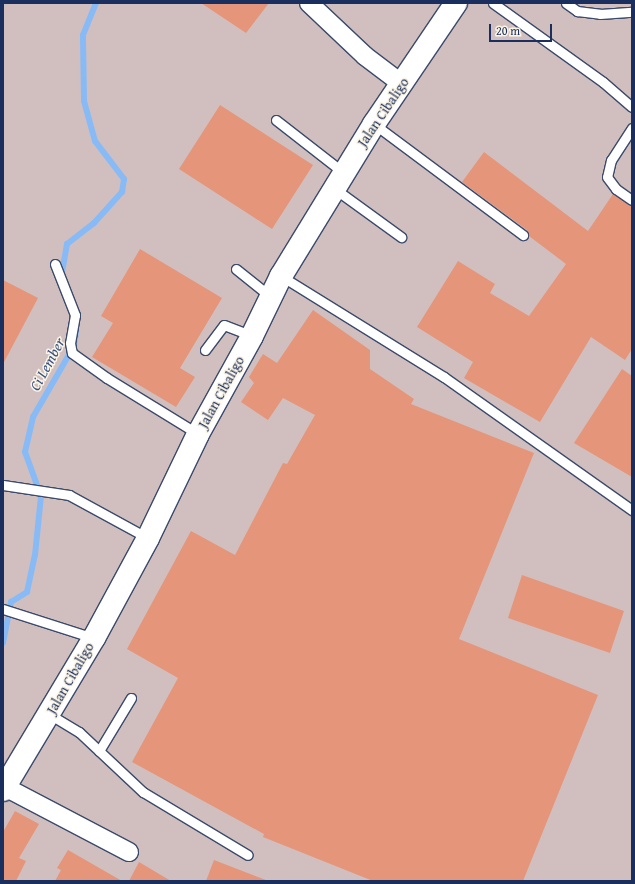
<!DOCTYPE html>
<style>
body{margin:0}
#map{position:relative;width:635px;height:884px;overflow:hidden;background:#eee0be;font-family:"Gentium Book Plus",serif}
div>[style]{position:absolute}
.industrial>*{inset:0;background:#d1bfbf}
.stream>*{height:6px;margin:-3px;padding:0 3px;transform-origin:3px;border-radius:3px;background:#88bbf6}
.building>*{inset:0;background:#e59579}
.roads{filter:drop-shadow(1px 0 #3b4a6c) drop-shadow(-1px 0 #3b4a6c) drop-shadow(0 1px #3b4a6c) drop-shadow(0 -1px #3b4a6c)}
.lane>*{height:9px;margin:-4.5px;padding:0 4.5px;transform-origin:4.5px;border-radius:4.5px;background:#fff}
.street>*{height:18px;margin:-9px;padding:0 9px;transform-origin:9px;border-radius:9px;background:#fff}
.secondary>*{height:22px;margin:-11px;padding:0 11px;transform-origin:11px;border-radius:11px;background:#fff}
span{translate:-50% -50%;white-space:nowrap;text-align:center;line-height:1.15;-webkit-text-stroke:3px #fcf5e5;paint-order:stroke}
.street-label{font-size:14px;color:#1b2f5e}
.water-label{font-size:15px;color:#365284;font-style:italic}
.frame{position:absolute;inset:0;border:4px solid #1b2f5e;pointer-events:none}
.scale{position:absolute;left:489px;top:24px;width:63px;height:18px;box-sizing:border-box;border:2px solid #1b2f5e;border-top:0;padding-left:5px;font-size:12px;line-height:14px;white-space:nowrap;color:#1b2f5e;-webkit-text-stroke:3px #fcf5e5;paint-order:stroke}
</style>
<div id="map">
<div class="industrial">
<div style="clip-path:polygon(3px 3px,632px 3px,632px 881px,3px 881px)"></div>
</div>
<div class="stream">
<div style="left:61px;top:278px;width:35px;rotate:-80deg"></div>
<div style="left:67px;top:244px;width:34px;rotate:-38deg"></div>
<div style="left:94px;top:223px;width:42px;rotate:-47.9deg"></div>
<div style="left:122px;top:192px;width:13px;rotate:-81deg"></div>
<div style="left:124px;top:179px;width:48px;rotate:-127.3deg"></div>
<div style="left:95px;top:141px;width:41px;rotate:-105.4deg"></div>
<div style="left:84px;top:101px;width:66px;rotate:-90.9deg"></div>
<div style="left:83px;top:35px;width:35px;rotate:-68deg"></div>
<div style="left:3px;top:643px;width:42px;rotate:-79deg"></div>
<div style="left:11px;top:602px;width:19px;rotate:-32deg"></div>
<div style="left:27px;top:592px;width:38px;rotate:-78deg"></div>
<div style="left:35px;top:555px;width:59px;rotate:-84.2deg"></div>
<div style="left:41px;top:496px;width:47px;rotate:-110deg"></div>
<div style="left:25px;top:452px;width:36px;rotate:-77deg"></div>
<div style="left:33px;top:417px;width:82px;rotate:-60deg"></div>
<div style="left:74px;top:346px;width:15px;rotate:-82deg"></div>
</div>
<div class="building">
<div style="clip-path:polygon(201px 3px,269px 3px,246px 33px)"></div>
<div style="clip-path:polygon(220px 105px,313px 165px,272px 229px,179px 169px)"></div>
<div style="clip-path:polygon(484px 152px,588px 231px,613px 194px,632px 206px,632px 349px,625px 360px,591px 337px,540px 422px,464px 378px,473px 362px,417px 327px,458px 261px,495px 284px,490px 293px,529px 316px,566px 264px,529px 236px,527px 230px,462px 182px)"></div>
<div style="clip-path:polygon(140px 249px,222px 298px,180px 368px,195px 377px,176px 407px,92px 357px,113px 323px,101px 316px)"></div>
<div style="clip-path:polygon(3px 280px,38px 298px,3px 364px)"></div>
<div style="clip-path:polygon(313px 310px,370px 350px,370px 369px,414px 399px,411px 404px,534px 453px,459px 639px,598px 695px,523px 881px,373px 881px,263px 837px,264px 834px,132px 762px,178px 678px,127px 649px,191px 531px,235px 555px,283px 463px,287px 464px,315px 415px,283px 398px,268px 420px,241px 402px,254px 383px,249px 377px,263px 354px,277px 363px)"></div>
<div style="clip-path:polygon(622px 369px,632px 376px,632px 477px,574px 443px)"></div>
<div style="clip-path:polygon(522px 575px,624px 611px,610px 653px,508px 618px)"></div>
<div style="clip-path:polygon(15px 811px,39px 824px,19px 858px,26px 861px,16px 881px,3px 881px,3px 832px)"></div>
<div style="clip-path:polygon(68px 850px,122px 881px,55px 881px,61px 870px,57px 868px)"></div>
<div style="clip-path:polygon(214px 860px,266px 880px,266px 881px,206px 881px)"></div>
<div style="clip-path:polygon(139px 862px,171px 881px,129px 881px)"></div>
</div>
<div class="roads">
<div class="lane">
<div style="left:493px;top:3px;width:135px;rotate:35.7deg"></div>
<div style="left:603px;top:82px;width:38px;rotate:41deg"></div>
<div style="left:566px;top:3px;width:14px;rotate:36deg"></div>
<div style="left:577px;top:11px;width:23px;rotate:7deg"></div>
<div style="left:600px;top:14px;width:32px;rotate:-4deg"></div>
<div style="left:276px;top:120px;width:86px;rotate:37.9deg"></div>
<div style="left:374px;top:124px;width:186px;rotate:36.7deg"></div>
<div style="left:632px;top:128px;width:38px;rotate:123deg"></div>
<div style="left:611px;top:160px;width:17px;rotate:103deg"></div>
<div style="left:607px;top:177px;width:15px;rotate:53deg"></div>
<div style="left:616px;top:189px;width:19px;rotate:35deg"></div>
<div style="left:335px;top:189px;width:82px;rotate:36deg"></div>
<div style="left:55px;top:264px;width:55px;rotate:68.6deg"></div>
<div style="left:75px;top:315px;width:28px;rotate:100deg"></div>
<div style="left:70px;top:343px;width:10px;rotate:79deg"></div>
<div style="left:72px;top:353px;width:43px;rotate:35.5deg"></div>
<div style="left:107px;top:378px;width:107px;rotate:31.6deg"></div>
<div style="left:236px;top:269px;width:45px;rotate:38.7deg"></div>
<div style="left:281px;top:276px;width:192px;rotate:31.8deg"></div>
<div style="left:444px;top:377px;width:230px;rotate:35.3deg"></div>
<div style="left:205px;top:350px;width:31px;rotate:-53deg"></div>
<div style="left:224px;top:325px;width:30px;rotate:21deg"></div>
<div style="left:3px;top:485px;width:67px;rotate:8.6deg"></div>
<div style="left:69px;top:495px;width:90px;rotate:28.6deg"></div>
<div style="left:3px;top:609px;width:96px;rotate:17.7deg"></div>
<div style="left:49px;top:714px;width:35px;rotate:31deg"></div>
<div style="left:79px;top:732px;width:88px;rotate:43.2deg"></div>
<div style="left:143px;top:792px;width:122px;rotate:31deg"></div>
<div style="left:99px;top:751px;width:62px;rotate:-58.9deg"></div>
</div>
<div class="street">
<div style="left:309px;top:3px;width:77px;rotate:43.4deg"></div>
<div style="left:365px;top:56px;width:46px;rotate:37.1deg"></div>
<div style="left:5px;top:787px;width:140px;rotate:27.7deg"></div>
</div>
<div class="secondary">
<div style="left:3px;top:790px;width:177px;rotate:-59.1deg"></div>
<div style="left:94px;top:638px;width:114px;rotate:-61.6deg"></div>
<div style="left:148px;top:538px;width:115px;rotate:-64.3deg"></div>
<div style="left:198px;top:434px;width:112px;rotate:-61.1deg"></div>
<div style="left:252px;top:336px;width:67px;rotate:-64.2deg"></div>
<div style="left:281px;top:276px;width:178px;rotate:-58.5deg"></div>
<div style="left:374px;top:124px;width:146px;rotate:-55.9deg"></div>
</div>
</div>
<div class="street-label">
<span style="left:383px;top:112px;rotate:-56deg">Jalan Cibaligo</span>
<span style="left:221px;top:392px;rotate:-61deg">Jalan Cibaligo</span>
<span style="left:70px;top:678px;rotate:-60deg">Jalan Cibaligo</span>
</div>
<div class="water-label">
<span style="left:47px;top:364px;rotate:-62deg">Ci Lember</span>
</div>
<div class="frame"></div>
<div class="scale">20 m</div>
</div>
